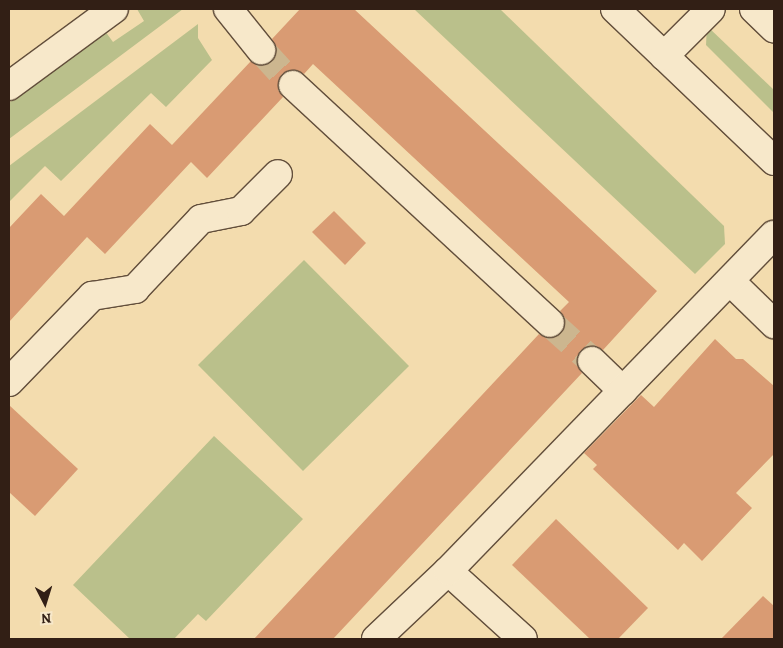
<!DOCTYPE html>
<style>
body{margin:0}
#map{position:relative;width:783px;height:648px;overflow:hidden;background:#f3dcae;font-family:Alegreya,serif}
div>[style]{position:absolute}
.green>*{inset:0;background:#bac08b}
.building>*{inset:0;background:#d99b73}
.minor-tunnel>*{height:28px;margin-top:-14px;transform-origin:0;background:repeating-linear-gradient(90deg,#ccb68f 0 28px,transparent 0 42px)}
.roads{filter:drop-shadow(1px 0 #624e3b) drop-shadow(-1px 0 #624e3b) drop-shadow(0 1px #624e3b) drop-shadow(0 -1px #624e3b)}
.minor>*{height:28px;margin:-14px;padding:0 14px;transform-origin:14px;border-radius:14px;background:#f7e8ca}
span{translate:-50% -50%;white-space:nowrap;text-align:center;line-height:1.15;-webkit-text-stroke:4px #f7e8ca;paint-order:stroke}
.frame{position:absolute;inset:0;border:10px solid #321f15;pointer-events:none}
.north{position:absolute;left:20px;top:578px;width:50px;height:50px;-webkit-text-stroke:4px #f7e8ca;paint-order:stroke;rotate:175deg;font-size:14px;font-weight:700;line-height:20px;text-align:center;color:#321f15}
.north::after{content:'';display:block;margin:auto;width:18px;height:22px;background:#321f15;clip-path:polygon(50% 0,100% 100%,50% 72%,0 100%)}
</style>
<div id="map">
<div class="green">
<div style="clip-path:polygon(137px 9px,183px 9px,9px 139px,9px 103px,105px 31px,113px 42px,144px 21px)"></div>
<div style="clip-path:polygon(414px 9px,500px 9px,724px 226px,725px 244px,695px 274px)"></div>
<div style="clip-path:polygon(198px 24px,198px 38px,212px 60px,166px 107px,151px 93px,61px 181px,45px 166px,9px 202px,9px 166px)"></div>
<div style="clip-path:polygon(707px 26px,774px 90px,774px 113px,706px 45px)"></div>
<div style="clip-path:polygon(304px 260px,409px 366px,303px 471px,198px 365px)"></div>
<div style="clip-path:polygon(214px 436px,303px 519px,206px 621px,198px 614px,174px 639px,130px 639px,73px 585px)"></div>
</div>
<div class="building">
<div style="clip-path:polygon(300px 9px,354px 9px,657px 291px,603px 350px,596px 346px,588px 346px,580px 351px,577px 358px,577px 365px,582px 373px,333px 639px,254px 639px,539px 334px,547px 338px,554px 338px,561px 334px,565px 326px,565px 318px,560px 311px,569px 302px,313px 64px,304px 74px,296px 70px,289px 70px,282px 74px,278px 82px,278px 90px,283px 97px,207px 178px,191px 162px,105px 254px,87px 237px,9px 322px,9px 228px,41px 194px,64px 216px,150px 124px,172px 145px,251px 61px,263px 65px,271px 62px,275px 56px,276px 48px,272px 39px)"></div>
<div style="clip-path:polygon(334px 211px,366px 243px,345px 265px,312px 232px)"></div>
<div style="clip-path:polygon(715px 339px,736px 359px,743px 359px,774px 386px,774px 454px,736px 493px,752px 508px,702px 561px,684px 543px,678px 550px,593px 469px,597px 465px,584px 453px,641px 395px,654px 407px)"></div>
<div style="clip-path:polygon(9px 405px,78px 469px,35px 516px,9px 492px)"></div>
<div style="clip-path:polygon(556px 519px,648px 608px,618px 639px,590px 639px,512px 565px)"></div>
<div style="clip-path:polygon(763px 596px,774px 606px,774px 639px,721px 639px)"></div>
</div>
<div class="minor-tunnel">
<div style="left:261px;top:50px;width:47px;rotate:47.6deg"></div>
<div style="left:550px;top:323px;width:57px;rotate:42.1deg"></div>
</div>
<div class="roads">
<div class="minor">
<div style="left:228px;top:9px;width:53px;rotate:51.2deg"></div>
<div style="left:615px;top:9px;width:220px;rotate:43.7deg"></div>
<div style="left:754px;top:9px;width:28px;rotate:44deg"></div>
<div style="left:664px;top:56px;width:66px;rotate:-45deg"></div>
<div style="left:293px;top:85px;width:350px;rotate:42.8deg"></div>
<div style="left:9px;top:86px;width:130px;rotate:-36.3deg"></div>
<div style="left:730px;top:281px;width:62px;rotate:44.3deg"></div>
<div style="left:592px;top:361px;width:43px;rotate:44.1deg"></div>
<div style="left:9px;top:382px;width:120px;rotate:-46deg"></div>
<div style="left:92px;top:296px;width:44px;rotate:-9.2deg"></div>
<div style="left:135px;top:289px;width:96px;rotate:-46.7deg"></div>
<div style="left:201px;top:219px;width:41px;rotate:-11.3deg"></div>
<div style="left:241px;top:211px;width:52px;rotate:-45deg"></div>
<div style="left:448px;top:571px;width:101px;rotate:42.2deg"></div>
<div style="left:376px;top:639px;width:99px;rotate:-43.4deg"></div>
<div style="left:448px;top:571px;width:468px;rotate:-45.9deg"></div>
</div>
</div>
<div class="frame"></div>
<div class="north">N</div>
</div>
